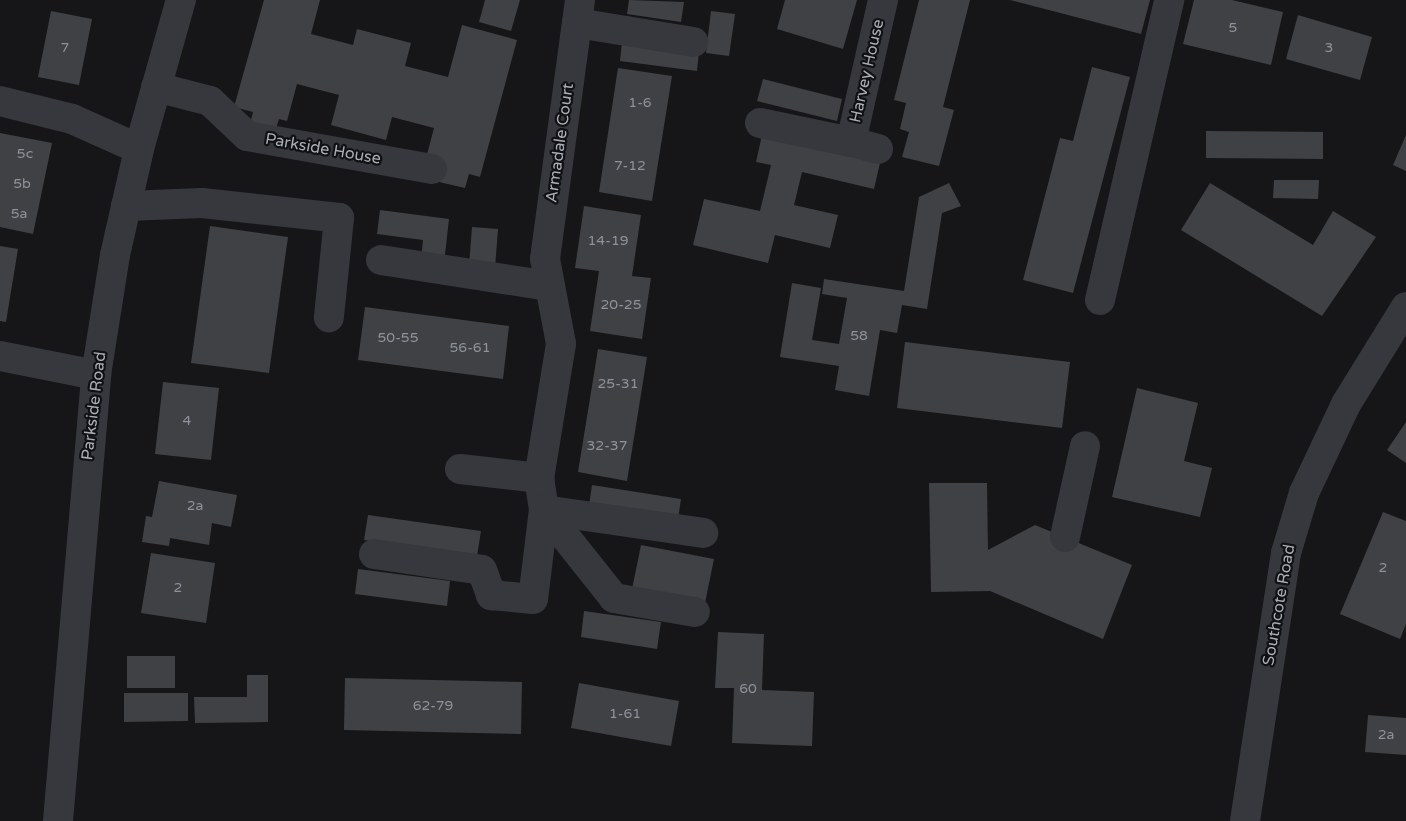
<!DOCTYPE html>
<style>
body{margin:0}
#map{position:relative;width:1406px;height:821px;overflow:hidden;background:#161618;font-family:"Varela Round",sans-serif}
div>[style]{position:absolute}
.building>*{inset:0;background:#404145}
.minor>*{height:30px;margin:-15px;padding:0 15px;transform-origin:15px;border-radius:15px;background:#37383d}
span{translate:-50% -50%;white-space:nowrap;text-align:center;line-height:1.15;-webkit-text-stroke:4.5px #111113;paint-order:stroke}
.number-label{font-size:14px;color:#8e929b}
.number-label span{-webkit-text-stroke-width:0}
.street-label{font-size:16px;color:#a8adb8}
</style>
<div id="map">
<div class="building">
<div style="clip-path:polygon(264px 0,320px 0,311px 34px,353px 45px,357px 29px,411px 43px,405px 66px,448px 77px,462px 25px,517px 40px,480px 177px,469px 174px,465px 188px,439px 182px,425px 162px,434px 128px,392px 117px,386px 140px,331px 125px,339px 95px,297px 84px,287px 121px,279px 119px,275px 131px,250px 124px,253px 112px,234px 107px)"></div>
<div style="clip-path:polygon(485px 0,520px 0,511px 31px,479px 22px)"></div>
<div style="clip-path:polygon(629px 0,684px 2px,681px 22px,627px 14px)"></div>
<div style="clip-path:polygon(785px 0,857px 0,843px 49px,777px 29px)"></div>
<div style="clip-path:polygon(919px 0,970px 0,943px 107px,954px 110px,939px 166px,902px 157px,909px 132px,900px 129px,906px 103px,894px 100px)"></div>
<div style="clip-path:polygon(1010px 0,1150px 0,1141px 34px)"></div>
<div style="clip-path:polygon(1194px 0,1232px 0,1283px 12px,1271px 65px,1183px 44px)"></div>
<div style="clip-path:polygon(51px 11px,92px 19px,79px 85px,38px 77px)"></div>
<div style="clip-path:polygon(711px 11px,735px 14px,729px 56px,706px 53px)"></div>
<div style="clip-path:polygon(1298px 15px,1372px 37px,1360px 80px,1286px 59px)"></div>
<div style="clip-path:polygon(622px 42px,699px 52px,697px 71px,620px 61px)"></div>
<div style="clip-path:polygon(1092px 67px,1130px 77px,1073px 293px,1023px 280px,1060px 138px,1073px 141px)"></div>
<div style="clip-path:polygon(618px 68px,672px 76px,652px 201px,599px 192px)"></div>
<div style="clip-path:polygon(763px 79px,842px 99px,837px 121px,757px 101px)"></div>
<div style="clip-path:polygon(1206px 131px,1323px 132px,1323px 159px,1206px 158px)"></div>
<div style="clip-path:polygon(0 133px,52px 143px,33px 234px,0 227px)"></div>
<div style="clip-path:polygon(762px 135px,880px 163px,874px 189px,802px 172px,794px 205px,838px 215px,830px 248px,775px 235px,768px 263px,693px 245px,704px 199px,760px 211px,771px 165px,756px 162px)"></div>
<div style="clip-path:polygon(1406px 135px,1406px 171px,1393px 165px)"></div>
<div style="clip-path:polygon(1274px 180px,1319px 180px,1318px 199px,1273px 198px)"></div>
<div style="clip-path:polygon(949px 183px,961px 206px,942px 213px,927px 309px,902px 305px,897px 333px,880px 330px,869px 396px,835px 390px,839px 366px,780px 357px,792px 283px,821px 288px,812px 340px,839px 344px,847px 298px,822px 294px,824px 279px,904px 291px,919px 197px)"></div>
<div style="clip-path:polygon(1210px 183px,1313px 245px,1333px 211px,1376px 237px,1322px 316px,1181px 230px)"></div>
<div style="clip-path:polygon(584px 206px,641px 215px,632px 276px,651px 278px,642px 339px,590px 331px,599px 271px,575px 268px)"></div>
<div style="clip-path:polygon(380px 210px,449px 219px,444px 264px,421px 261px,423px 240px,377px 234px)"></div>
<div style="clip-path:polygon(210px 226px,288px 237px,269px 373px,191px 363px)"></div>
<div style="clip-path:polygon(472px 227px,498px 229px,495px 268px,469px 266px)"></div>
<div style="clip-path:polygon(0 246px,18px 249px,6px 322px,0 321px)"></div>
<div style="clip-path:polygon(365px 307px,509px 326px,503px 379px,358px 360px)"></div>
<div style="clip-path:polygon(905px 342px,1070px 362px,1062px 428px,897px 408px)"></div>
<div style="clip-path:polygon(598px 349px,647px 357px,627px 481px,578px 472px)"></div>
<div style="clip-path:polygon(163px 382px,219px 388px,211px 460px,155px 454px)"></div>
<div style="clip-path:polygon(1137px 388px,1198px 403px,1184px 461px,1212px 468px,1200px 517px,1112px 497px)"></div>
<div style="clip-path:polygon(1406px 422px,1406px 463px,1387px 450px)"></div>
<div style="clip-path:polygon(159px 481px,237px 495px,231px 527px,212px 523px,209px 545px,170px 538px,169px 546px,142px 542px,146px 516px,152px 517px)"></div>
<div style="clip-path:polygon(929px 483px,987px 483px,988px 550px,1035px 525px,1132px 565px,1103px 639px,990px 591px,931px 592px)"></div>
<div style="clip-path:polygon(592px 485px,681px 499px,678px 519px,589px 506px)"></div>
<div style="clip-path:polygon(1383px 512px,1406px 521px,1406px 624px,1400px 639px,1340px 614px)"></div>
<div style="clip-path:polygon(368px 515px,481px 531px,477px 556px,364px 540px)"></div>
<div style="clip-path:polygon(641px 545px,714px 559px,705px 603px,632px 589px)"></div>
<div style="clip-path:polygon(151px 553px,215px 563px,206px 623px,141px 613px)"></div>
<div style="clip-path:polygon(358px 569px,450px 581px,447px 606px,355px 594px)"></div>
<div style="clip-path:polygon(584px 611px,661px 622px,657px 649px,581px 637px)"></div>
<div style="clip-path:polygon(718px 632px,764px 634px,762px 690px,814px 692px,812px 746px,732px 743px,734px 688px,715px 688px)"></div>
<div style="clip-path:polygon(127px 656px,175px 656px,175px 688px,127px 688px)"></div>
<div style="clip-path:polygon(247px 675px,268px 675px,268px 722px,195px 723px,194px 697px,247px 697px)"></div>
<div style="clip-path:polygon(345px 678px,522px 682px,521px 734px,344px 730px)"></div>
<div style="clip-path:polygon(579px 683px,679px 701px,671px 746px,571px 728px)"></div>
<div style="clip-path:polygon(124px 693px,188px 693px,188px 721px,124px 722px)"></div>
<div style="clip-path:polygon(1368px 715px,1406px 718px,1406px 755px,1365px 752px)"></div>
</div>
<div class="minor">
<div style="left:580px;top:0;width:261px;rotate:97.7deg"></div>
<div style="left:545px;top:259px;width:86px;rotate:79.3deg"></div>
<div style="left:561px;top:344px;width:136px;rotate:99.3deg"></div>
<div style="left:539px;top:478px;width:32px;rotate:81deg"></div>
<div style="left:544px;top:510px;width:161px;rotate:8.2deg"></div>
<div style="left:577px;top:23px;width:118px;rotate:9.3deg"></div>
<div style="left:156px;top:87px;width:56px;rotate:14.5deg"></div>
<div style="left:210px;top:101px;width:51px;rotate:43.4deg"></div>
<div style="left:247px;top:136px;width:188px;rotate:10.1deg"></div>
<div style="left:0;top:101px;width:74px;rotate:14deg"></div>
<div style="left:72px;top:119px;width:73px;rotate:24.1deg"></div>
<div style="left:760px;top:123px;width:93px;rotate:11.8deg"></div>
<div style="left:878px;top:149px;width:28px;rotate:-165deg"></div>
<div style="left:851px;top:142px;width:146px;rotate:-77.3deg"></div>
<div style="left:126px;top:206px;width:76px;rotate:-2.3deg"></div>
<div style="left:202px;top:203px;width:138px;rotate:6.2deg"></div>
<div style="left:339px;top:218px;width:100px;rotate:95.8deg"></div>
<div style="left:381px;top:260px;width:169px;rotate:8.8deg"></div>
<div style="left:1100px;top:300px;width:308px;rotate:-77deg"></div>
<div style="left:0;top:356px;width:98px;rotate:11.2deg"></div>
<div style="left:460px;top:469px;width:80px;rotate:6.5deg"></div>
<div style="left:1065px;top:537px;width:93px;rotate:-77.6deg"></div>
<div style="left:374px;top:554px;width:109px;rotate:8.4deg"></div>
<div style="left:482px;top:570px;width:27px;rotate:70deg"></div>
<div style="left:491px;top:595px;width:42px;rotate:5.4deg"></div>
<div style="left:533px;top:599px;width:90px;rotate:-83deg"></div>
<div style="left:544px;top:510px;width:112px;rotate:51.5deg"></div>
<div style="left:614px;top:598px;width:82px;rotate:9.8deg"></div>
<div style="left:58px;top:821px;width:448px;rotate:-85.1deg"></div>
<div style="left:96px;top:375px;width:121px;rotate:-81deg"></div>
<div style="left:115px;top:255px;width:109px;rotate:-77.2deg"></div>
<div style="left:139px;top:149px;width:155px;rotate:-74.3deg"></div>
<div style="left:1245px;top:821px;width:271px;rotate:-81.3deg"></div>
<div style="left:1286px;top:553px;width:63px;rotate:-73.3deg"></div>
<div style="left:1304px;top:493px;width:98px;rotate:-64.7deg"></div>
<div style="left:1346px;top:404px;width:114px;rotate:-58.3deg"></div>
</div>
<div class="number-label">
<span style="left:1233px;top:28px">5</span>
<span style="left:65px;top:48px">7</span>
<span style="left:1329px;top:48px">3</span>
<span style="left:640px;top:103px">1-6</span>
<span style="left:25px;top:154px">5c</span>
<span style="left:630px;top:166px">7-12</span>
<span style="left:22px;top:184px">5b</span>
<span style="left:19px;top:214px">5a</span>
<span style="left:608px;top:241px">14-19</span>
<span style="left:621px;top:305px">20-25</span>
<span style="left:859px;top:336px">58</span>
<span style="left:398px;top:338px">50-55</span>
<span style="left:470px;top:348px">56-61</span>
<span style="left:618px;top:384px">25-31</span>
<span style="left:187px;top:421px">4</span>
<span style="left:607px;top:446px">32-37</span>
<span style="left:195px;top:506px">2a</span>
<span style="left:1383px;top:568px">2</span>
<span style="left:178px;top:588px">2</span>
<span style="left:748px;top:689px">60</span>
<span style="left:433px;top:706px">62-79</span>
<span style="left:625px;top:714px">1-61</span>
<span style="left:1386px;top:735px">2a</span>
</div>
<div class="street-label">
<span style="left:867px;top:71px;rotate:-77deg">Harvey House</span>
<span style="left:560px;top:143px;rotate:-82deg">Armadale Court</span>
<span style="left:323px;top:149px;rotate:10deg">Parkside House</span>
<span style="left:94px;top:406px;rotate:-83deg">Parkside Road</span>
<span style="left:1279px;top:605px;rotate:-80deg">Southcote Road</span>
</div>
</div>
